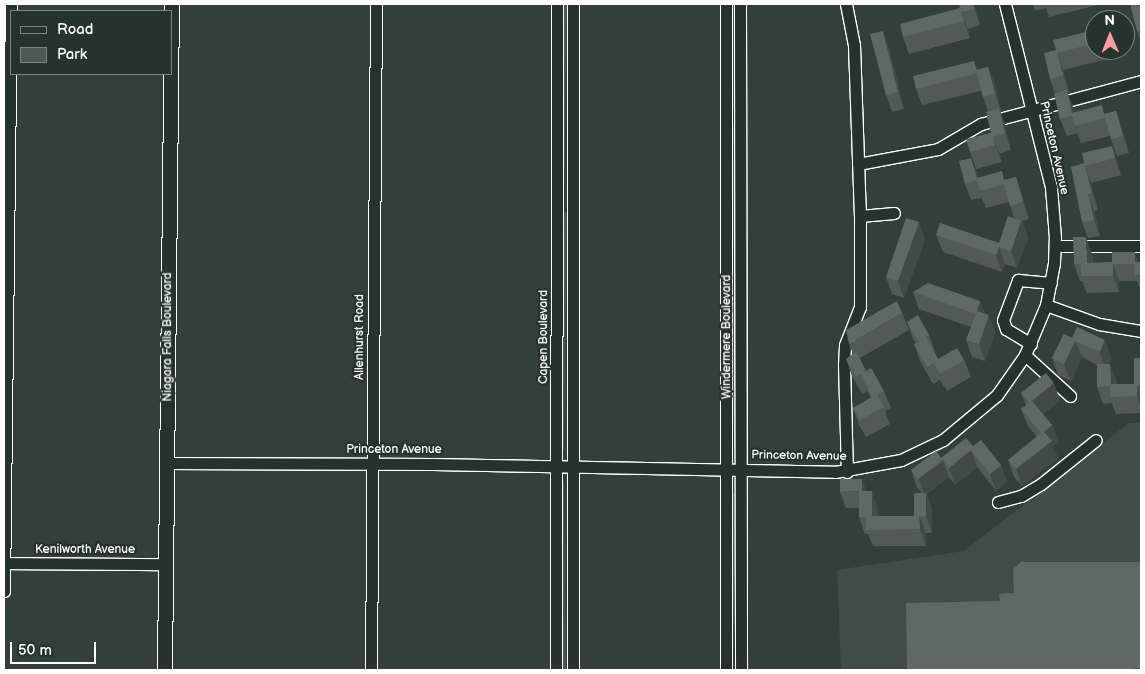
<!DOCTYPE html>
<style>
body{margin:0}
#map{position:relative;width:1145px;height:674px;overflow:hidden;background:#333f3a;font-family:"Balsamiq Sans",sans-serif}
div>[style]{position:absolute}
.built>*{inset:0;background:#404c47}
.green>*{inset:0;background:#4d5853}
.roads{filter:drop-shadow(1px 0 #fff) drop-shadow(-1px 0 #fff) drop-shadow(0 1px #fff) drop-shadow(0 -1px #fff)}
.minor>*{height:11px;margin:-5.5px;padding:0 5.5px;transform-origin:5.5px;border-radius:5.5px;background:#26332d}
.major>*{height:14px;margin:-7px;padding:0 7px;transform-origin:7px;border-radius:7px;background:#26332d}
.wall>*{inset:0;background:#525a56}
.shaded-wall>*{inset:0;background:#424a46}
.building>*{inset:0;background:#5f6964}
span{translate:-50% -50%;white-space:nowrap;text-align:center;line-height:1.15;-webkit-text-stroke:4.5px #26332d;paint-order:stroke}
.street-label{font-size:12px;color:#fff}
.frame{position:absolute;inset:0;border:5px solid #fff;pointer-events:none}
.legend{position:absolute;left:10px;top:10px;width:162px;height:65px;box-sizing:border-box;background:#26332d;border:1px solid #7d8581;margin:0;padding:6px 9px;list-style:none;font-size:15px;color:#fff}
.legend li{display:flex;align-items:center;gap:10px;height:25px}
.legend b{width:25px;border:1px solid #7d8581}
.north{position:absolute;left:1085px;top:10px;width:50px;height:50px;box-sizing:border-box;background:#26332d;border:1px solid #7d8581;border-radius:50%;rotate:359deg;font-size:14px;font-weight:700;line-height:20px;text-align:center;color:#fff}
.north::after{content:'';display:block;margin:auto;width:18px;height:22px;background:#ff9aa2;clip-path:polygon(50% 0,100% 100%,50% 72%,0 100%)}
.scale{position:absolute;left:10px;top:642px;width:86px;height:22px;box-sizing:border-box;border:2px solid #fff;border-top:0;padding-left:6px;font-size:15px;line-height:18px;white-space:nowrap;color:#fff;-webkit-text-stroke:4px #26332d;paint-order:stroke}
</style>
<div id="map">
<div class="built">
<div style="clip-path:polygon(1129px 423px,1141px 423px,1141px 670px,841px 670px,837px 570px,964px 551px)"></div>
</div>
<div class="green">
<div style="clip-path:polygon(562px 4px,567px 4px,564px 191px,562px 189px)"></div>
<div style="clip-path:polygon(731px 4px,738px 4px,734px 108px,731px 105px)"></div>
<div style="clip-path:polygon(734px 124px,736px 276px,734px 277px,731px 127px)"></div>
<div style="clip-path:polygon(564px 211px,567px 213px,564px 450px,562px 448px)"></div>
<div style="clip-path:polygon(734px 293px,736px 294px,734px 445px,731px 296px)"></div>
<div style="clip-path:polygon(564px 483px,566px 670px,562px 670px,562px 485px)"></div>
<div style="clip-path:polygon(734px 493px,736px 494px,734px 649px,731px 494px)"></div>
</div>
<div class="roads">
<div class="minor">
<div style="left:573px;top:4px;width:666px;rotate:90deg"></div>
<div style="left:726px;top:4px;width:666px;rotate:90deg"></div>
<div style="left:740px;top:4px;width:666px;rotate:89.91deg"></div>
<div style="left:846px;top:4px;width:42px;rotate:79deg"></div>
<div style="left:854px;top:45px;width:171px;rotate:88deg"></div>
<div style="left:858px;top:164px;width:81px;rotate:-10.6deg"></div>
<div style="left:938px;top:149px;width:50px;rotate:-30.2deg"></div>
<div style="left:981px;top:124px;width:166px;rotate:-15deg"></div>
<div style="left:1055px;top:246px;width:86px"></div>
<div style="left:1046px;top:305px;width:56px;rotate:19.7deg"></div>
<div style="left:1099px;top:324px;width:43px;rotate:9.5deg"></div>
<div style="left:1031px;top:344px;width:29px;rotate:-149deg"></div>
<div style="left:1006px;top:329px;width:9px;rotate:-108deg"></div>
<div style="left:1003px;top:320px;width:43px;rotate:-69.4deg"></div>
<div style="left:1018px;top:280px;width:33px;rotate:5deg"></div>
<div style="left:1025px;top:355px;width:61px;rotate:42.3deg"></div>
<div style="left:167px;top:463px;width:266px;rotate:0.2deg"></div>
<div style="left:433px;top:464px;width:402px;rotate:1.1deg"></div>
<div style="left:835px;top:472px;width:67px;rotate:-10.3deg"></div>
<div style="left:901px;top:460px;width:47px;rotate:-25.5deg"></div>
<div style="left:943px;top:440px;width:70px;rotate:-39.8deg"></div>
<div style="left:997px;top:395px;width:49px;rotate:-55deg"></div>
<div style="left:1025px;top:355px;width:54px;rotate:-67.2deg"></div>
<div style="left:1046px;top:305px;width:43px;rotate:-79.2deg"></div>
<div style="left:1054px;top:263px;width:25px;rotate:-88deg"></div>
<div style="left:1055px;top:238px;width:51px;rotate:-94.5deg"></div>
<div style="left:1051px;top:187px;width:189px;rotate:-104.1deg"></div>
<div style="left:847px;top:472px;width:107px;rotate:-91.6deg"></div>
<div style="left:844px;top:365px;width:20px;rotate:-87deg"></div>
<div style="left:845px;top:345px;width:41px;rotate:-68.5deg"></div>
<div style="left:860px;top:307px;width:91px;rotate:-90deg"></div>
<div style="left:860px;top:216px;width:34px;rotate:-5deg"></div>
<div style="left:998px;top:502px;width:24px;rotate:-15deg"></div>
<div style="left:1021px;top:496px;width:23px;rotate:-31deg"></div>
<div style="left:1041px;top:484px;width:70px;rotate:-38.7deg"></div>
<div style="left:4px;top:563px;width:162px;rotate:0.4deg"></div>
<div style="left:4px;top:591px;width:587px;rotate:-89.32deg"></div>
<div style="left:371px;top:670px;width:666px;rotate:-89.57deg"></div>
<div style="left:556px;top:670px;width:666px;rotate:-89.91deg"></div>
</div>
<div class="major">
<div style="left:165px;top:670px;width:666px;rotate:-89.4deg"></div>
</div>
</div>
<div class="wall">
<div style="clip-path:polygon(974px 4px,980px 25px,968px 29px,970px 38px,909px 54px,903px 37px,960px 8px)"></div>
<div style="clip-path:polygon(1033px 4px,1102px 4px,1049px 17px,1046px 8px,1035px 11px)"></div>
<div style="clip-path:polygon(1141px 4px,1141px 43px,1137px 31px)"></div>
<div style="clip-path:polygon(1095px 30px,1095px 50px,1122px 50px,1123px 55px,1063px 70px,1069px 92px,1067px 93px,1074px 112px,1105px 114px,1116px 111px,1122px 128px,1129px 153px,1117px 156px,1110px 136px,1081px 143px,1077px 133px,1067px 136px,1060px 119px,1055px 93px,1050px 79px,1056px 50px)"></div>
<div style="clip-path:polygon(889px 48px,904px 109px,892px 112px,886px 95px)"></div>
<div style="clip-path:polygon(974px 61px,977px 70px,988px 67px,995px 84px,1001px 111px,1000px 111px,1005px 125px,1011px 150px,999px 154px,1002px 162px,976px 169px,970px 152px,991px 133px,988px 111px,981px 91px,922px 105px,916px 89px)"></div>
<div style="clip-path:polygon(1112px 146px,1121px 175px,1091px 183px,1098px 210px,1094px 211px,1100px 236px,1088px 238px,1082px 222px,1084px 163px)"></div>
<div style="clip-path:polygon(978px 177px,1005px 180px,1016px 177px,1022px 194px,1029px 219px,1022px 221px,1028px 238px,1017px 268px,1005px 264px,1002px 272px,943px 252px,936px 235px,999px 243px,1014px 218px,1009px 202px,986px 208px,982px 198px,971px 200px,965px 184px)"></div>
<div style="clip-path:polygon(919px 222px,925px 239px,904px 298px,892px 294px,886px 277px)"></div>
<div style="clip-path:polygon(1092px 254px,1093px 263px,1141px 262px,1141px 292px,1137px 281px,1119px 281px,1119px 292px,1087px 293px,1082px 281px,1080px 281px,1074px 264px)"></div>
<div style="clip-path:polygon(913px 292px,980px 301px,985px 314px,995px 332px,985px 361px,972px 357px,966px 340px,971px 327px,919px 309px)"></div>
<div style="clip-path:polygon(902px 313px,909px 330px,860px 358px,866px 371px,884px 391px,891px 408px,885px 411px,890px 424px,866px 437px,859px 425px,853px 408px,871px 398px,867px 391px,862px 394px,852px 376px,846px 359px,853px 354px,849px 344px)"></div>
<div style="clip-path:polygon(907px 322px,929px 335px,935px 352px,934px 352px,938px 359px,964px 360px,971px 377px,947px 391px,940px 380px,933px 384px,920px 361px,914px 344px,916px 343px,913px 339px)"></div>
<div style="clip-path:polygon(1064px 334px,1111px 357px,1108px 364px,1117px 381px,1117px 384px,1134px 384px,1141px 358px,1141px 413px,1116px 414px,1112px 403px,1103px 404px,1097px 387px,1097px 365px,1082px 357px,1071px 381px,1058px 375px,1052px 358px)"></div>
<div style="clip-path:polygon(1021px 393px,1060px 400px,1043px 414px,1052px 425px,1058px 442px,1053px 446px,1058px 458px,1022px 486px,1014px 477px,1008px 460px,1037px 437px,1028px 426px,1021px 409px,1026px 406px)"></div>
<div style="clip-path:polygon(973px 446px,1001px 465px,1007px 482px,996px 491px,977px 467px,955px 485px,949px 477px,927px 494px,932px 510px,932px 533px,926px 533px,926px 546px,873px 546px,868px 534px,865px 534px,859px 517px,859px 508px,846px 508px,840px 492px,866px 491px,878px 508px,878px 516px,914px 516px,922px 493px,917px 487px,911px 470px,941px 458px)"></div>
<div style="clip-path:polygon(1141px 562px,1141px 670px,907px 670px,1000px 601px,1014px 593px)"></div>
</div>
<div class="shaded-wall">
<div style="clip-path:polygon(973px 4px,974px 4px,980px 25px,974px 9px)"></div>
<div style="clip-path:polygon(961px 12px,968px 29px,970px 38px,964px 21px)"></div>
<div style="clip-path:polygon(883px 31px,889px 48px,904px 109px,898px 92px)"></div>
<div style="clip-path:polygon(1057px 53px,1063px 70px,1069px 92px,1063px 75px)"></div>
<div style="clip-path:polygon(988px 67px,995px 84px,1001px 111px,995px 94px)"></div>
<div style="clip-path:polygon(1067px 90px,1073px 107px,1077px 125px,1072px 113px)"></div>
<div style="clip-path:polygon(999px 108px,1005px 125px,1011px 150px,1005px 133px)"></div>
<div style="clip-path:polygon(1116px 111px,1122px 128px,1129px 153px,1123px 136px)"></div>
<div style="clip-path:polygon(993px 137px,999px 154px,1002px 162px,995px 145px)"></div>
<div style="clip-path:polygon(1112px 146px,1118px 163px,1121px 175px,1115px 158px)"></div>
<div style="clip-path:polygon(971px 158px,978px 174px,982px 190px,977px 178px)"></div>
<div style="clip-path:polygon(1085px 166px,1091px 183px,1098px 210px,1092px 193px)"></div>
<div style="clip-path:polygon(1016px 177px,1022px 194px,1029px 219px,1023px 202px)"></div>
<div style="clip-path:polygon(1088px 194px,1094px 211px,1100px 236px,1094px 220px)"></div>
<div style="clip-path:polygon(1021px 221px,1028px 238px,1017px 268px,1011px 251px)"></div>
<div style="clip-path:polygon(919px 222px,925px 239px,904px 298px,898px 281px)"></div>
<div style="clip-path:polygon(1086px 237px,1092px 254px,1093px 276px,1087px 263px)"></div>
<div style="clip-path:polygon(999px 247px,1005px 264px,1002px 272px,996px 255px)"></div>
<div style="clip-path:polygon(1135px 252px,1141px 269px,1135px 262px)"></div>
<div style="clip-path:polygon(1113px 264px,1119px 281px,1119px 292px,1113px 276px)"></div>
<div style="clip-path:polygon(980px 301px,986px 318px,977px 311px)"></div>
<div style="clip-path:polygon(989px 315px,995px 332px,985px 361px,979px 344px)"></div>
<div style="clip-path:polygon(1105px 340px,1111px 357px,1106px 369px,1100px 352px)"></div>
<div style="clip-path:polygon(1075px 341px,1082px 357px,1071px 381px,1064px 364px)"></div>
<div style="clip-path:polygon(1110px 364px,1117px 381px,1117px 397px,1111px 384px)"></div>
<div style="clip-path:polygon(1054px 383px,1060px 400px,1038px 417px,1032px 401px)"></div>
<div style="clip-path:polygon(1137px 385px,1141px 398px,1141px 408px,1137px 396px)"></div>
<div style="clip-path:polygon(1052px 425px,1058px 442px,1053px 446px,1058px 458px,1022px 486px,1016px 469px,1044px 432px)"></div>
<div style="clip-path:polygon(971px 450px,977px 467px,955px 485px,949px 468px)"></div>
<div style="clip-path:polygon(943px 460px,949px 477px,927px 494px,932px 510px,932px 533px,926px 516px,925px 496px,918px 479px)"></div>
<div style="clip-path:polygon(1001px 465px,1007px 482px,996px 491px,990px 474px)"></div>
<div style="clip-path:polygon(862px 479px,868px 495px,862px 491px)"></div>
<div style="clip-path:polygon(872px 491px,878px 508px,878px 529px,872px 516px)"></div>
<div style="clip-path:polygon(919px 516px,926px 533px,926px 546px,920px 529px)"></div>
</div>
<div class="building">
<div style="clip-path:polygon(959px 4px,973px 4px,974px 9px,961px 12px,964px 21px,903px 37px,900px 24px,960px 8px)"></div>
<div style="clip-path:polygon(1130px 4px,1141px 4px,1141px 30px,1137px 31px)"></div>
<div style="clip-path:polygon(1095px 30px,1095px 43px,1057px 53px,1063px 75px,1050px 79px,1044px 53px,1056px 50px,1053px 40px)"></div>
<div style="clip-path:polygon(883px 31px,898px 92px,886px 95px,870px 34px)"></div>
<div style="clip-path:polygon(974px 61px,976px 70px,988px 67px,995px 94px,983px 97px,977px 73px,916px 89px,913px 76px)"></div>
<div style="clip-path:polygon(1067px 90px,1072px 113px,1102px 105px,1104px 114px,1116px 111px,1123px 136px,1111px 139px,1105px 118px,1075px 126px,1072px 116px,1060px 119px,1054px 94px)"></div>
<div style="clip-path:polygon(999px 108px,1005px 133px,993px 137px,995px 145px,970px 152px,966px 139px,991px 133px,986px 112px)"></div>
<div style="clip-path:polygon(1112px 146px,1115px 158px,1085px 166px,1092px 193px,1088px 194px,1094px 220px,1082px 222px,1071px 167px,1084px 163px,1082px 153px)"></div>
<div style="clip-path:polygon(971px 158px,977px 178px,1002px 171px,1004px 180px,1016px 177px,1023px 202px,1010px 206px,1004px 184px,980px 191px,977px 180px,965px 184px,959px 161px)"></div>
<div style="clip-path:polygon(1008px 216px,1021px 221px,1011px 251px,999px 247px,996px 255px,936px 235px,940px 223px,999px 243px)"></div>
<div style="clip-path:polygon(906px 218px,919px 222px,898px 281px,886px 277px)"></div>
<div style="clip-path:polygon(1073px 237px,1086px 237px,1087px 263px,1112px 262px,1112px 252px,1135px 252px,1135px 262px,1141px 262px,1141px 275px,1135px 275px,1134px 264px,1113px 264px,1113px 276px,1081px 276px,1081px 264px,1074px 264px)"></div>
<div style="clip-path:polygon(928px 283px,980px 301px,977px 311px,989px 315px,979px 344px,966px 340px,976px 314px,913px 292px)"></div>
<div style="clip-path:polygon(897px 301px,902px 313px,849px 344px,846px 330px)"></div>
<div style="clip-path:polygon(918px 315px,929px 335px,918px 341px,907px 322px)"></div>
<div style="clip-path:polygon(1077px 327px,1105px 340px,1100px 352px,1075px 341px,1064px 364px,1052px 358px,1064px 334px,1072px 338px)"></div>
<div style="clip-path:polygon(926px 337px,938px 359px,957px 348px,964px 360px,940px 374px,934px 363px,927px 367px,914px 344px)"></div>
<div style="clip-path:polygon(856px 352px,866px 371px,871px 368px,884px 391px,877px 395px,884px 407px,860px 420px,853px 408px,872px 397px,861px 374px,856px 377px,846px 359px)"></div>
<div style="clip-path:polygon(1134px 358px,1141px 358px,1141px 385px,1137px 385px,1137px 396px,1110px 397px,1110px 386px,1097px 387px,1097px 364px,1110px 364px,1111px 384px,1134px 384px)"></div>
<div style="clip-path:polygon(1046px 373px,1054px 383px,1032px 401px,1052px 425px,1044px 432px,1052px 441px,1016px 469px,1008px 460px,1041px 433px,1021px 409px,1029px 403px,1021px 393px)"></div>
<div style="clip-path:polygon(966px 438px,973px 446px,981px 440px,1001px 465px,990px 474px,971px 450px,949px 468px,943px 460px,918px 479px,911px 470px,936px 451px,941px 458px)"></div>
<div style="clip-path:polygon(840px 479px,862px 479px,862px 491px,872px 491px,872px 516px,914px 516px,914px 493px,926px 493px,926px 516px,919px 516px,920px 529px,866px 530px,866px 517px,859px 517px,859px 491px,840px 492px)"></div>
<div style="clip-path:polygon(1021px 562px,1141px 562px,1141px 668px,1133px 668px,1133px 670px,907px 670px,906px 603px,1000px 601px,999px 594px,1014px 593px,1013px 569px)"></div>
</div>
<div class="street-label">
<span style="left:1054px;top:148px;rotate:77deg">Princeton Avenue</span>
<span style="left:168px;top:337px;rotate:-90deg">Niagara Falls Boulevard</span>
<span style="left:360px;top:337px;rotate:-90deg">Allenhurst Road</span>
<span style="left:544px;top:337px;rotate:-90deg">Capen Boulevard</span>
<span style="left:727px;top:337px;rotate:-90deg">Windermere Boulevard</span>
<span style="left:394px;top:450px">Princeton Avenue</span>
<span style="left:799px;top:456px;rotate:1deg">Princeton Avenue</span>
<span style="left:85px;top:550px">Kenilworth Avenue</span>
</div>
<div class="frame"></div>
<ul class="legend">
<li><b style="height:6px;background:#26332d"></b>Road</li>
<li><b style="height:14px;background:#4d5853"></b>Park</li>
</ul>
<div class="north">N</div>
<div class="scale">50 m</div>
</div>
